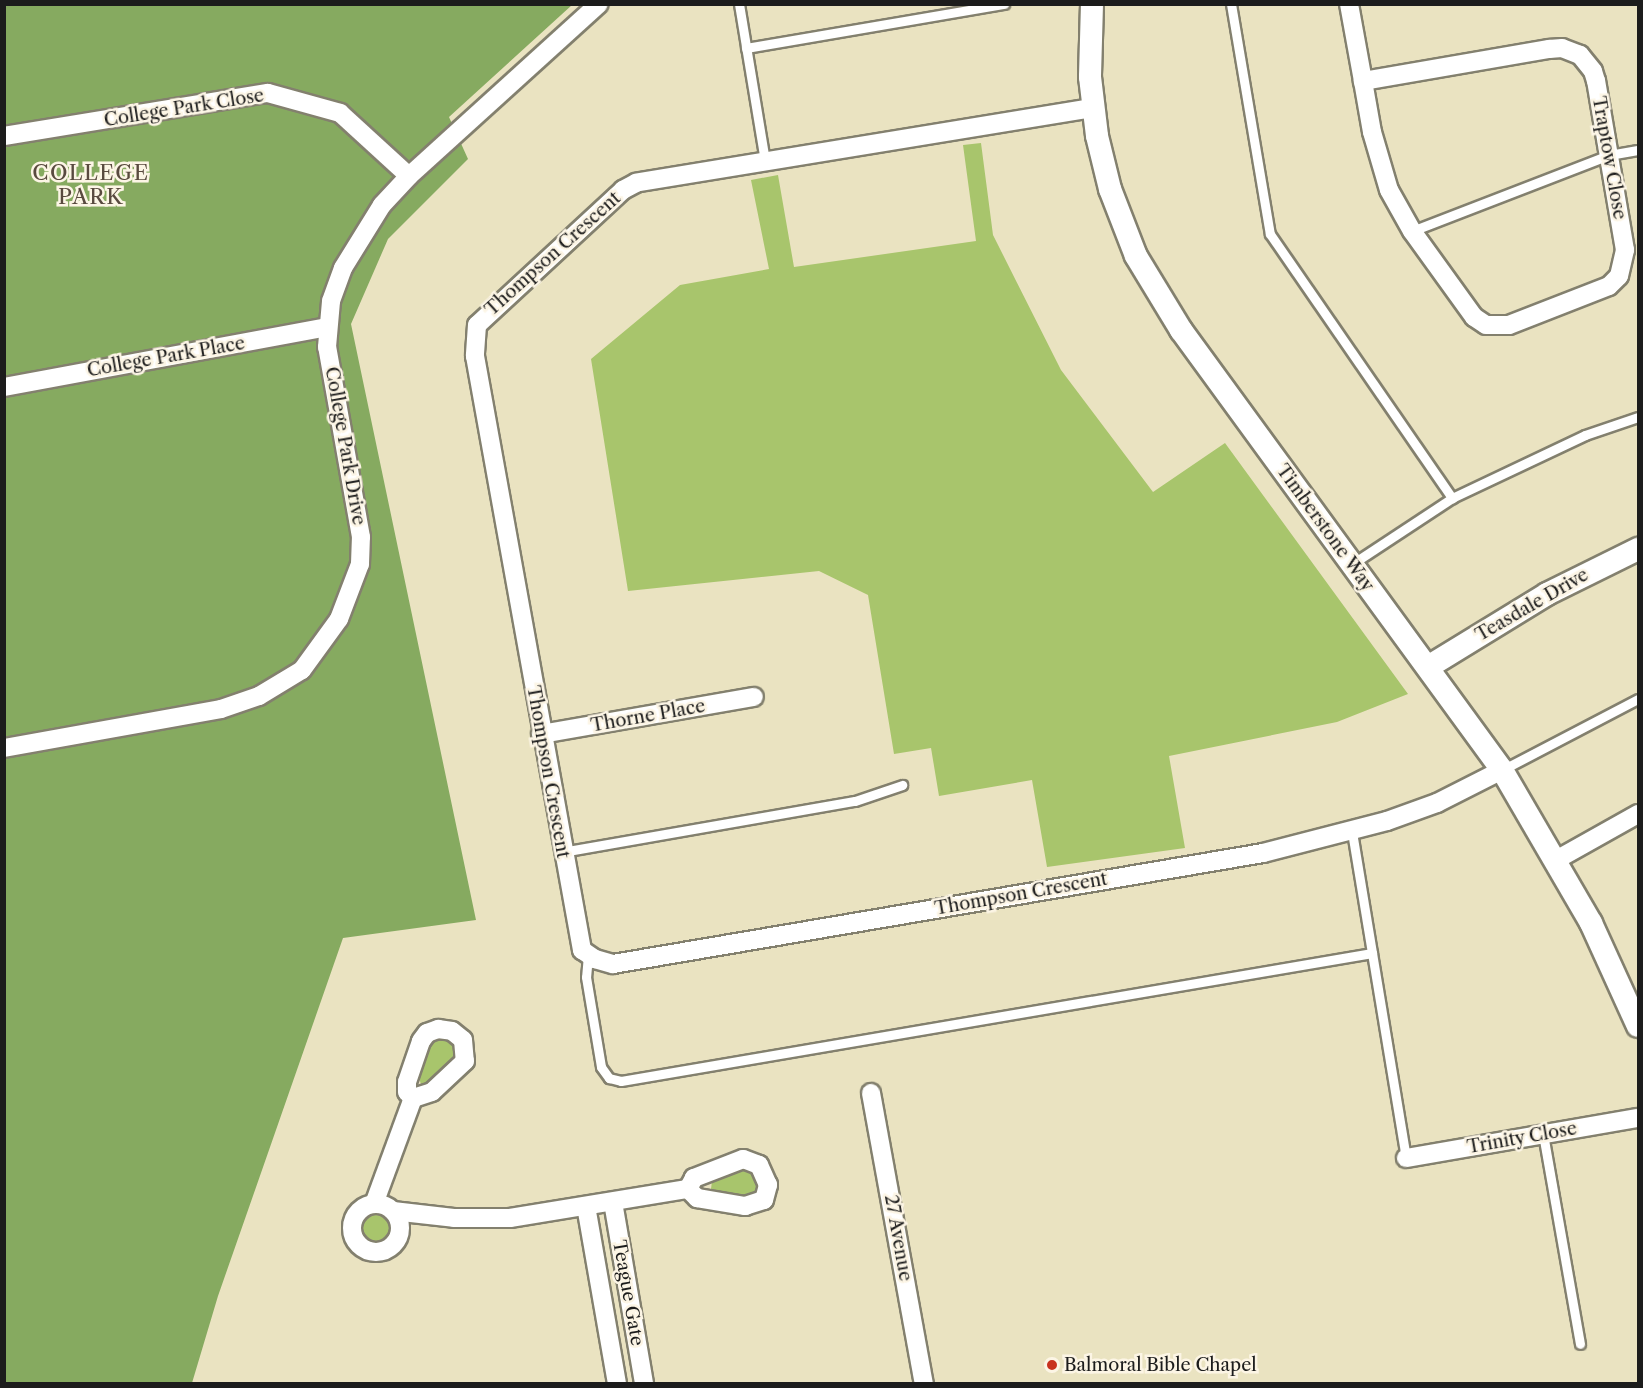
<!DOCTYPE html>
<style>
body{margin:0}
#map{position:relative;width:1643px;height:1388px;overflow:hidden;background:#eae3c1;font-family:"Libre Caslon Text",serif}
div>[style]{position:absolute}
.green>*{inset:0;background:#a8c56c}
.round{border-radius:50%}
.forest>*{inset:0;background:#86aa60}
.roads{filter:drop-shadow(2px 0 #83806e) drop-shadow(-2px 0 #83806e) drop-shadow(0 2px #83806e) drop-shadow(0 -2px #83806e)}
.service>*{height:9px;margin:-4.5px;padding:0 4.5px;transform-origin:4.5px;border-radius:4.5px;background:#fff}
.minor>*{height:18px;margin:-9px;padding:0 9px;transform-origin:9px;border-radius:9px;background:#fff}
.minor>.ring{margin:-9px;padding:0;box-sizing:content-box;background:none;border:18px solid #fff;border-radius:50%}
.tertiary>*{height:22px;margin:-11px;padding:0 11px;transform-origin:11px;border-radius:11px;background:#fff}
.dots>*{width:16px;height:16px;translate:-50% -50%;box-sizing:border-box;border:3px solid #fcf5e5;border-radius:50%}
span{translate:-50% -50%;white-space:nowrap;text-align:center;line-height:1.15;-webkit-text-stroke:5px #fcf5e5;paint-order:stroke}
.street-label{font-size:18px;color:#1c1c1c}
.poi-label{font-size:18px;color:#1c1c1c}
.left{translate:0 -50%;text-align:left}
.quarter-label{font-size:21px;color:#594a3f;letter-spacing:1.5px}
.frame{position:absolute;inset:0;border:6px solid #1c1c1c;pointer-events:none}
</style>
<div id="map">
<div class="green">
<div style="clip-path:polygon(981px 143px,993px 235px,1061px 370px,1153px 492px,1225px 443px,1408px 694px,1337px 722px,1169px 756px,1185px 848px,1047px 867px,1032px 780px,939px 796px,931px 748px,894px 754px,868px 595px,819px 571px,628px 591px,591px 359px,680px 285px,769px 269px,751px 180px,778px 175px,794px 267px,976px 241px,963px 145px)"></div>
<div style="clip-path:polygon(445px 1037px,456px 1045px,455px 1060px,430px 1085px,421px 1085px,419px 1077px,430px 1044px)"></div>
<div style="clip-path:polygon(743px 1168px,751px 1169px,760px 1182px,756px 1193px,745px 1197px,711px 1189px,712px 1181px)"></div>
<div class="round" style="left:361px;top:1215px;width:30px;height:30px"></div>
</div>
<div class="forest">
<div style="clip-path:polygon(5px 5px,572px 5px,449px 117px,468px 159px,388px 239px,351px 324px,476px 920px,343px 938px,218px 1296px,192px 1383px,5px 1384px)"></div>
</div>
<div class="roads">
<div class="service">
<div style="left:739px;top:4px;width:159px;rotate:80.6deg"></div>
<div style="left:1231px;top:4px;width:233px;rotate:80.4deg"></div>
<div style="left:1270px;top:234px;width:321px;rotate:55.4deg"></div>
<div style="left:1452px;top:498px;width:147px;rotate:-25.3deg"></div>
<div style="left:1585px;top:435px;width:56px;rotate:-18.8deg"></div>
<div style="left:746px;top:48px;width:262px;rotate:-9.7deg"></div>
<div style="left:1412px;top:231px;width:211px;rotate:-21.1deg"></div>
<div style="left:1609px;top:155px;width:29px;rotate:-10deg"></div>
<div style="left:1352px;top:564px;width:120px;rotate:-33.4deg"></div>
<div style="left:1502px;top:770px;width:153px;rotate:-27.6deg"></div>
<div style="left:1352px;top:832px;width:330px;rotate:80.6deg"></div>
<div style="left:562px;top:852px;width:297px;rotate:-9.9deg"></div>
<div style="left:855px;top:801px;width:50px;rotate:-18.8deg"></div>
<div style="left:588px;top:955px;width:22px;rotate:95deg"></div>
<div style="left:586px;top:977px;width:91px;rotate:80.5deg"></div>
<div style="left:601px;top:1067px;width:14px;rotate:54deg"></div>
<div style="left:609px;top:1078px;width:12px;rotate:14deg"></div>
<div style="left:621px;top:1081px;width:762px;rotate:-9.67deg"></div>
<div style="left:1543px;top:1134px;width:213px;rotate:80deg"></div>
</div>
<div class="minor">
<div style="left:1349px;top:4px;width:78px;rotate:79.7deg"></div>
<div style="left:1363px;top:81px;width:52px;rotate:80deg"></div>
<div style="left:1372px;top:132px;width:60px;rotate:73.7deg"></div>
<div style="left:1389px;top:190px;width:47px;rotate:60.7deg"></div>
<div style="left:1412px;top:231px;width:106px;rotate:54.2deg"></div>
<div style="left:1474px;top:317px;width:14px;rotate:34deg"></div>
<div style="left:1486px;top:325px;width:23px"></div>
<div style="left:1509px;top:325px;width:107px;rotate:-21.3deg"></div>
<div style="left:1609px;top:286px;width:14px;rotate:-45deg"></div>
<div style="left:1619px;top:276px;width:27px;rotate:-77deg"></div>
<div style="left:1625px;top:250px;width:171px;rotate:-99.7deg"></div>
<div style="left:1596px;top:81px;width:10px;rotate:-107deg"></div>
<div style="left:1593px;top:71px;width:21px;rotate:-129deg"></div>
<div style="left:1580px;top:55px;width:19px;rotate:-159deg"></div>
<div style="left:1562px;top:48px;width:13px;rotate:176deg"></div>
<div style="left:1549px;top:49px;width:189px;rotate:170.2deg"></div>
<div style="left:1092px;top:108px;width:462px;rotate:170.7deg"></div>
<div style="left:636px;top:183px;width:15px;rotate:152deg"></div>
<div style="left:623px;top:190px;width:199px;rotate:137.2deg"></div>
<div style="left:477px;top:325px;width:31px;rotate:94deg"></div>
<div style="left:475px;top:356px;width:604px;rotate:79.79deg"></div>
<div style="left:582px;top:950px;width:16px;rotate:35deg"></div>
<div style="left:595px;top:959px;width:19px;rotate:16deg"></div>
<div style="left:613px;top:964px;width:659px;rotate:-9.69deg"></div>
<div style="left:1263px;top:853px;width:128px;rotate:-14.5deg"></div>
<div style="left:1387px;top:821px;width:53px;rotate:-19.8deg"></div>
<div style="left:1437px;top:803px;width:73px;rotate:-26.9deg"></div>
<div style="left:4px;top:136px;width:267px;rotate:-9.3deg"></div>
<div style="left:268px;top:93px;width:75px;rotate:15.5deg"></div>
<div style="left:340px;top:113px;width:93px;rotate:42.4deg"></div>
<div style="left:4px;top:387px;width:329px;rotate:-10.5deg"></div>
<div style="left:541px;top:734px;width:216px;rotate:-9.9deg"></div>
<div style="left:4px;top:748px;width:220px;rotate:-10.2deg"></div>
<div style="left:221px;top:709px;width:40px;rotate:-18.9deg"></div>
<div style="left:259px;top:696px;width:50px;rotate:-31.2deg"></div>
<div style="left:302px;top:670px;width:63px;rotate:-54deg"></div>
<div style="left:339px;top:619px;width:59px;rotate:-69.1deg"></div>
<div style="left:360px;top:564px;width:27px;rotate:-88deg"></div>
<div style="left:361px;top:537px;width:193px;rotate:-100.1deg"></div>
<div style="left:327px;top:347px;width:46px;rotate:-85deg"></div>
<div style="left:331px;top:301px;width:35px;rotate:-70deg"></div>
<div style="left:343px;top:268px;width:74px;rotate:-58.2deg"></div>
<div style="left:382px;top:205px;width:40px;rotate:-47deg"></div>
<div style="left:409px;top:176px;width:256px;rotate:-42.2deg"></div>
<div style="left:1556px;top:860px;width:94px;rotate:-29.3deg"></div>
<div style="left:438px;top:1029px;width:14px;rotate:8deg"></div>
<div style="left:452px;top:1031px;width:14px;rotate:39deg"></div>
<div style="left:463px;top:1040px;width:21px;rotate:85deg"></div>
<div style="left:465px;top:1061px;width:45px;rotate:136.8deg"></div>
<div style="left:432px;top:1092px;width:20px;rotate:162deg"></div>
<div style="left:413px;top:1098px;width:8px;rotate:-135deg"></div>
<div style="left:407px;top:1092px;width:10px;rotate:-90deg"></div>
<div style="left:407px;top:1082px;width:43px;rotate:-71.1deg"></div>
<div style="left:421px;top:1041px;width:10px;rotate:-53deg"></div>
<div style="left:427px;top:1033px;width:12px;rotate:-20deg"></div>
<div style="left:871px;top:1093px;width:296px;rotate:79.7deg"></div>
<div style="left:1406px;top:1158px;width:235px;rotate:-9.8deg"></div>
<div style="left:613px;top:1202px;width:185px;rotate:80.3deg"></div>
<div style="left:374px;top:1204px;width:113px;rotate:-69.8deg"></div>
<div class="ring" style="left:352px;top:1204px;width:30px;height:30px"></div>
<div style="left:586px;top:1206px;width:181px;rotate:80.1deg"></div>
<div style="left:393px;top:1211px;width:61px;rotate:6.5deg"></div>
<div style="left:454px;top:1218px;width:56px"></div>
<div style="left:510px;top:1218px;width:180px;rotate:-9.3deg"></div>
<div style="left:688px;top:1189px;width:13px;rotate:45deg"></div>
<div style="left:697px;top:1198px;width:49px;rotate:9.5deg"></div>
<div style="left:745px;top:1206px;width:20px;rotate:-18deg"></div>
<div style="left:764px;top:1200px;width:16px;rotate:-75deg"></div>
<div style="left:768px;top:1185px;width:22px;rotate:-114deg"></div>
<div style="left:759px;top:1165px;width:17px;rotate:-159deg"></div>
<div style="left:743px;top:1159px;width:53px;rotate:158.8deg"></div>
<div style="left:694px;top:1178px;width:13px;rotate:119deg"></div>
</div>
<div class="tertiary">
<div style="left:1092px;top:4px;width:73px;rotate:91.6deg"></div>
<div style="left:1090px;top:77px;width:59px;rotate:83.2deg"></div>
<div style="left:1097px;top:136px;width:55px;rotate:76.2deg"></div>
<div style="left:1110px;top:189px;width:72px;rotate:68.8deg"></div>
<div style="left:1136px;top:256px;width:87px;rotate:58.7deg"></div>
<div style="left:1181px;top:330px;width:545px;rotate:53.89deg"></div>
<div style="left:1502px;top:770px;width:177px;rotate:59.8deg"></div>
<div style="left:1591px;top:923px;width:113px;rotate:65.5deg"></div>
<div style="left:1428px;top:667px;width:140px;rotate:-31.5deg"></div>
<div style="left:1547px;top:594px;width:102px;rotate:-26.3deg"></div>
</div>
</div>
<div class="dots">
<div style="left:1052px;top:1365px;background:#c8321e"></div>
</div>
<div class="street-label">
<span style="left:184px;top:108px;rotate:-9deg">College Park Close</span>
<span style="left:1609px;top:158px;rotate:80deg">Traptow Close</span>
<span style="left:553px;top:254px;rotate:-42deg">Thompson Crescent</span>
<span style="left:166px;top:357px;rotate:-10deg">College Park Place</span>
<span style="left:345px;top:446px;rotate:80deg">College Park Drive</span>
<span style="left:1325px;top:528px;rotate:54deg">Timberstone Way</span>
<span style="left:1532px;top:605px;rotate:-30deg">Teasdale Drive</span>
<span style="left:648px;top:716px;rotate:-10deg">Thorne Place</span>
<span style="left:548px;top:772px;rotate:80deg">Thompson Crescent</span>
<span style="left:1021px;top:894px;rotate:-10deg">Thompson Crescent</span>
<span style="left:1522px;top:1138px;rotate:-10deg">Trinity Close</span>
<span style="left:898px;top:1238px;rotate:80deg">27 Avenue</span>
<span style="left:628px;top:1293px;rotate:80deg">Teague Gate</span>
</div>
<div class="poi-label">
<span class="left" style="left:1064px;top:1365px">Balmoral Bible Chapel</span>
</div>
<div class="quarter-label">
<span style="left:91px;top:185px">COLLEGE<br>PARK</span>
</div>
<div class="frame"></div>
</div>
